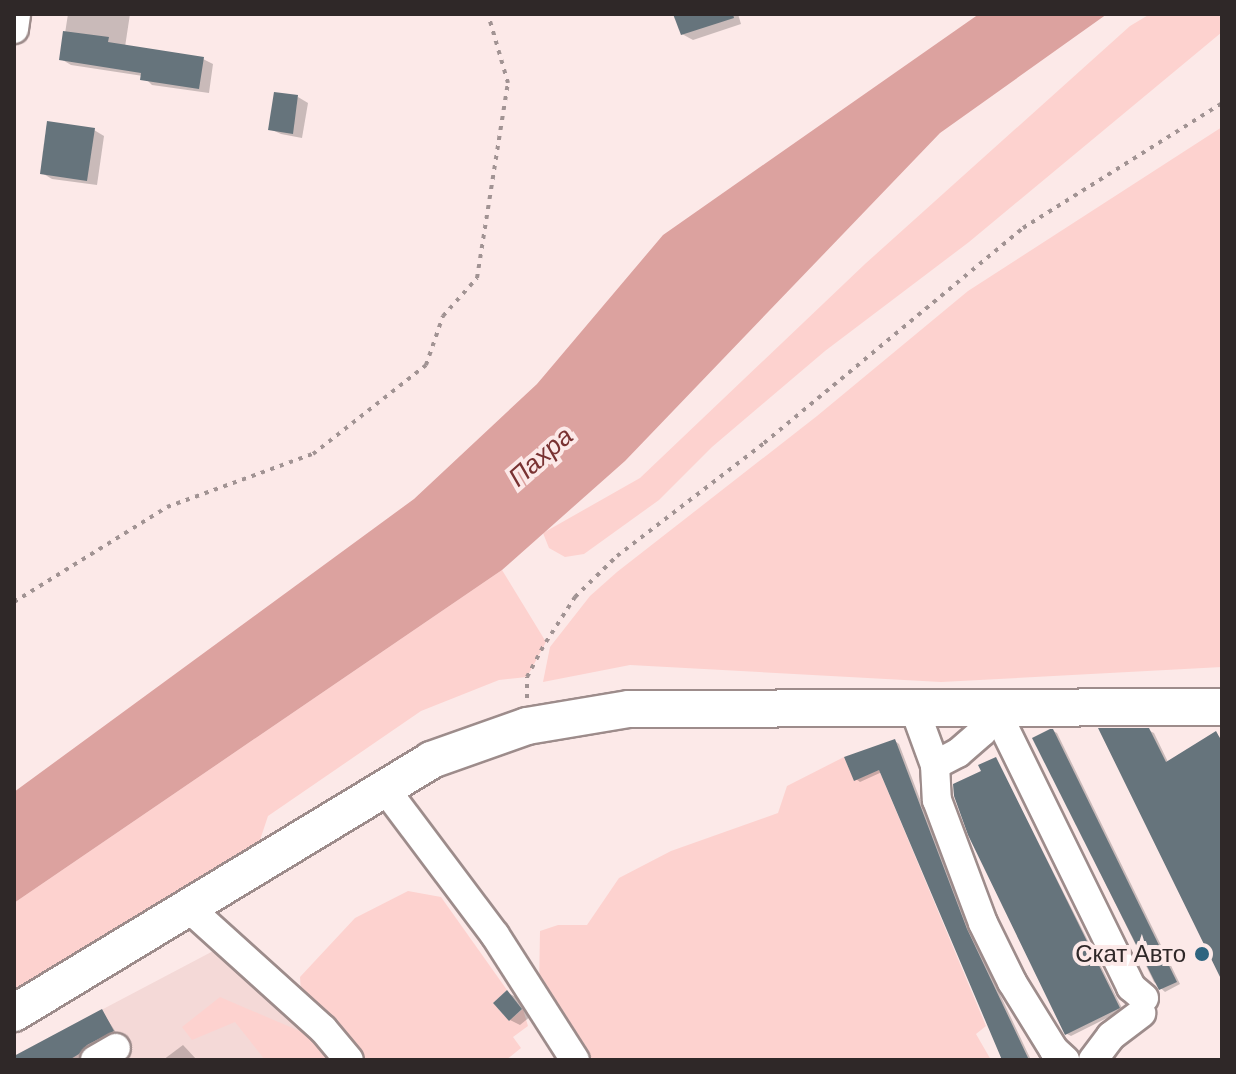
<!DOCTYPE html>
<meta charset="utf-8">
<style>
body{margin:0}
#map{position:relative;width:1236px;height:1074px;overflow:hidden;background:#fce9e8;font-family:"DM Sans",sans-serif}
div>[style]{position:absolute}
.built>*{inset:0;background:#f4d9d7}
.green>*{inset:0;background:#fdd2cf}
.water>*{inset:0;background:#dca29f}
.shadow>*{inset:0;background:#0003}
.building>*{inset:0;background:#66747c}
.path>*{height:4px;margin-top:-2px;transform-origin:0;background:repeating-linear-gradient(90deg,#a19393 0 4px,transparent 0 10px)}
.roads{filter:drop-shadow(2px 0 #9d8c8b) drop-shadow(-2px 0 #9d8c8b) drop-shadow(0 2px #9d8c8b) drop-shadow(0 -2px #9d8c8b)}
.minor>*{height:28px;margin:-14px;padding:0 14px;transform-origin:14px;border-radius:14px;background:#fff}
.major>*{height:36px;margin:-18px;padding:0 18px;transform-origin:18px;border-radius:18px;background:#fff}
.dots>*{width:22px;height:22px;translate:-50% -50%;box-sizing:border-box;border:4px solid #fce9e8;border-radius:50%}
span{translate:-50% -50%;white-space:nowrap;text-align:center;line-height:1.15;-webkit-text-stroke:8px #fce9e8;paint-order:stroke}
.poi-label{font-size:24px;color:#2f2828}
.right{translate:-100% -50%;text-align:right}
.water-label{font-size:26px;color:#793232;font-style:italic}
.frame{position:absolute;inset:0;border:16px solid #2f2828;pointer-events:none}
</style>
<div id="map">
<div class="built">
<div style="clip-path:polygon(217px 949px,316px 1038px,333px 1060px,14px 1060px,14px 1056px)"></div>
</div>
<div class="green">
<div style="clip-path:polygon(1150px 14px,1222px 14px,1222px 32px,969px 242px,825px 351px,712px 447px,659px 500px,584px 554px,565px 557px,549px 548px,543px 533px,640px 478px,865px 264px,1130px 26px)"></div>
<div style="clip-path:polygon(1222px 127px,1222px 667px,941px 682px,630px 665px,543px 682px,550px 647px,590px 596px,617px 572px,817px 416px,968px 291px)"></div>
<div style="clip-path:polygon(502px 570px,546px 642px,527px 677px,499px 680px,421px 711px,268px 816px,250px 870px,14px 1013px,14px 903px)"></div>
<div style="clip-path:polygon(844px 757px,854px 780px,879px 770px,986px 1026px,976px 1034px,991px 1060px,592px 1060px,539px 986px,540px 931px,558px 925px,587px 925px,619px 878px,671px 851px,778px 813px,787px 786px)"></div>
<div style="clip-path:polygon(408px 891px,441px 897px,507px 990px,493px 1003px,509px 1021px,523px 1009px,528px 1026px,513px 1037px,521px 1048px,506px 1060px,363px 1060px,332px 1021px,301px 993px,300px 977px,355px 918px)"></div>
<div style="clip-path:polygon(220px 997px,316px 1038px,333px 1060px,265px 1060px,235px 1022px,192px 1040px,182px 1027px)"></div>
</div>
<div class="water">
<div style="clip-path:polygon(979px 14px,1107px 14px,940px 133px,625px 461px,502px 570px,14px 903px,14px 792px,414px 499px,537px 384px,663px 235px)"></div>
</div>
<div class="shadow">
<div style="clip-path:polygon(68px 14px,130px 14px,125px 47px,203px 59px,213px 64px,209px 93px,152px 85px,143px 76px,71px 65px,61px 59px)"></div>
<div style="clip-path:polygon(676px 14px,738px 14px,741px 24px,693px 40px,682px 34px)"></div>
<div style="clip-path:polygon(298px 97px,308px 103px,302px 138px,281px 134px,270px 129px)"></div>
<div style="clip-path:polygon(94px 130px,104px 136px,97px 185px,52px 179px,42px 173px)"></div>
<div style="clip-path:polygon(1148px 730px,1154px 733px,1168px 762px,1216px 734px,1222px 739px,1222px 955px)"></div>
<div style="clip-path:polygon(1053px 731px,1057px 733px,1180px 984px,1165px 992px,1154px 982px,1034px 738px)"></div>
<div style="clip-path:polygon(895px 741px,899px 744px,971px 933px,1031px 1060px,1006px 1060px,882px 772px,860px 782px,856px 779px)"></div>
<div style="clip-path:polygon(996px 759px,1123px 1010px,1071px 1036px,1067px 1034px,984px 772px)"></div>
<div style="clip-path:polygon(508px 993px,518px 998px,531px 1016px,520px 1025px,510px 1020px)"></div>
<div style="clip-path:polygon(102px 1011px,117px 1034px,91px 1047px,77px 1060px,14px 1060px)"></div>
<div style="clip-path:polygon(183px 1045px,197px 1060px,163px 1060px)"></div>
</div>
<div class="building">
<div style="clip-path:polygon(673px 14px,733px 14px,734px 18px,681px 35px)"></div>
<div style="clip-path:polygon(63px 31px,109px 37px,108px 42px,204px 57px,199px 89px,140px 80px,141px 73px,59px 60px)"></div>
<div style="clip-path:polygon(274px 92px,298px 95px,293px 134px,268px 130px)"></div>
<div style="clip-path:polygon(47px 121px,95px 128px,87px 181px,40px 174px)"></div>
<div style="clip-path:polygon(1098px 728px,1149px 728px,1166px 762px,1216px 731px,1222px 742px,1222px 981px)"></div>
<div style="clip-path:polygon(1050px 729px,1053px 729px,1177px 982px,1159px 990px,1032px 738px)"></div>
<div style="clip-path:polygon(895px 739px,967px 929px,1029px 1060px,1002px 1060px,879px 770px,854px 781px,844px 757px)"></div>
<div style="clip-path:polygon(996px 757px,1120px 1008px,1065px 1035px,968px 835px,954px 796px,953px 784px,981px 771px,978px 765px)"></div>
<div style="clip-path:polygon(507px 990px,522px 1009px,509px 1021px,493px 1003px)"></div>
<div style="clip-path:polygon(102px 1009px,114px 1031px,87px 1045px,79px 1054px,69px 1060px,14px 1060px,14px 1056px)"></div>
</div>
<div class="path">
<div style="left:14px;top:602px;width:180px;rotate:-31.8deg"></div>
<div style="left:167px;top:507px;width:155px;rotate:-20deg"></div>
<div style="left:313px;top:454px;width:144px;rotate:-38.2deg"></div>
<div style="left:426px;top:365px;width:52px;rotate:-70.9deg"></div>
<div style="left:443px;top:316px;width:51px;rotate:-48.2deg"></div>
<div style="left:477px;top:278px;width:197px;rotate:-81deg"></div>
<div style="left:508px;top:83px;width:72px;rotate:-106.2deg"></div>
<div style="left:527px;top:698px;width:21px;rotate:-90deg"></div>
<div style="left:527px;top:677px;width:40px;rotate:-62deg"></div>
<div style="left:546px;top:642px;width:54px;rotate:-57.2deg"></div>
<div style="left:575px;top:597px;width:59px;rotate:-44.3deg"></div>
<div style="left:617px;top:556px;width:185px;rotate:-37.5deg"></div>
<div style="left:764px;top:443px;width:337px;rotate:-39.7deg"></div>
<div style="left:1023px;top:228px;width:235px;rotate:-32.1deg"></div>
</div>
<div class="roads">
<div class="minor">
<div style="left:14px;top:29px;width:15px;rotate:-82deg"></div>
<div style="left:913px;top:705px;width:64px;rotate:69.9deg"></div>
<div style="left:935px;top:765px;width:35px;rotate:87deg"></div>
<div style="left:937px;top:800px;width:131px;rotate:69.5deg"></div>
<div style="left:983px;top:923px;width:66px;rotate:63.8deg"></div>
<div style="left:1012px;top:982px;width:80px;rotate:58.3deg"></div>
<div style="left:1054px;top:1050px;width:15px;rotate:42deg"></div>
<div style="left:993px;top:705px;width:314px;rotate:63.9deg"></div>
<div style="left:1131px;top:987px;width:17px;rotate:40deg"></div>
<div style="left:935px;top:765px;width:26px;rotate:-28deg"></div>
<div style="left:958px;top:753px;width:32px;rotate:-41deg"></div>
<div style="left:982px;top:732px;width:29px;rotate:-68deg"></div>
<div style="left:383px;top:786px;width:186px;rotate:53.1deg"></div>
<div style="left:495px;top:935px;width:148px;rotate:57.4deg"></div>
<div style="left:190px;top:909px;width:179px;rotate:42.1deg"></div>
<div style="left:323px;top:1029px;width:40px;rotate:50deg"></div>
<div style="left:95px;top:1060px;width:24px;rotate:-30deg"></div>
<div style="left:1093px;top:1060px;width:30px;rotate:-53deg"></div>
<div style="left:1111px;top:1036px;width:38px;rotate:-37deg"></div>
</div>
<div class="major">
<div style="left:14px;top:1013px;width:488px;rotate:-31.2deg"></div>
<div style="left:431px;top:760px;width:102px;rotate:-19.5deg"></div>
<div style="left:527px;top:726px;width:103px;rotate:-9.5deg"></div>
<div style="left:629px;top:709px;width:593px;rotate:-0.19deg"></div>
</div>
</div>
<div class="dots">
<div style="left:1202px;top:954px;background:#2e647f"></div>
</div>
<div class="poi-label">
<span class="right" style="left:1186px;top:954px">Скат Авто</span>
</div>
<div class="water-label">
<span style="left:541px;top:457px;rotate:-41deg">Пахра</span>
</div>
<div class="frame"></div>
</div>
